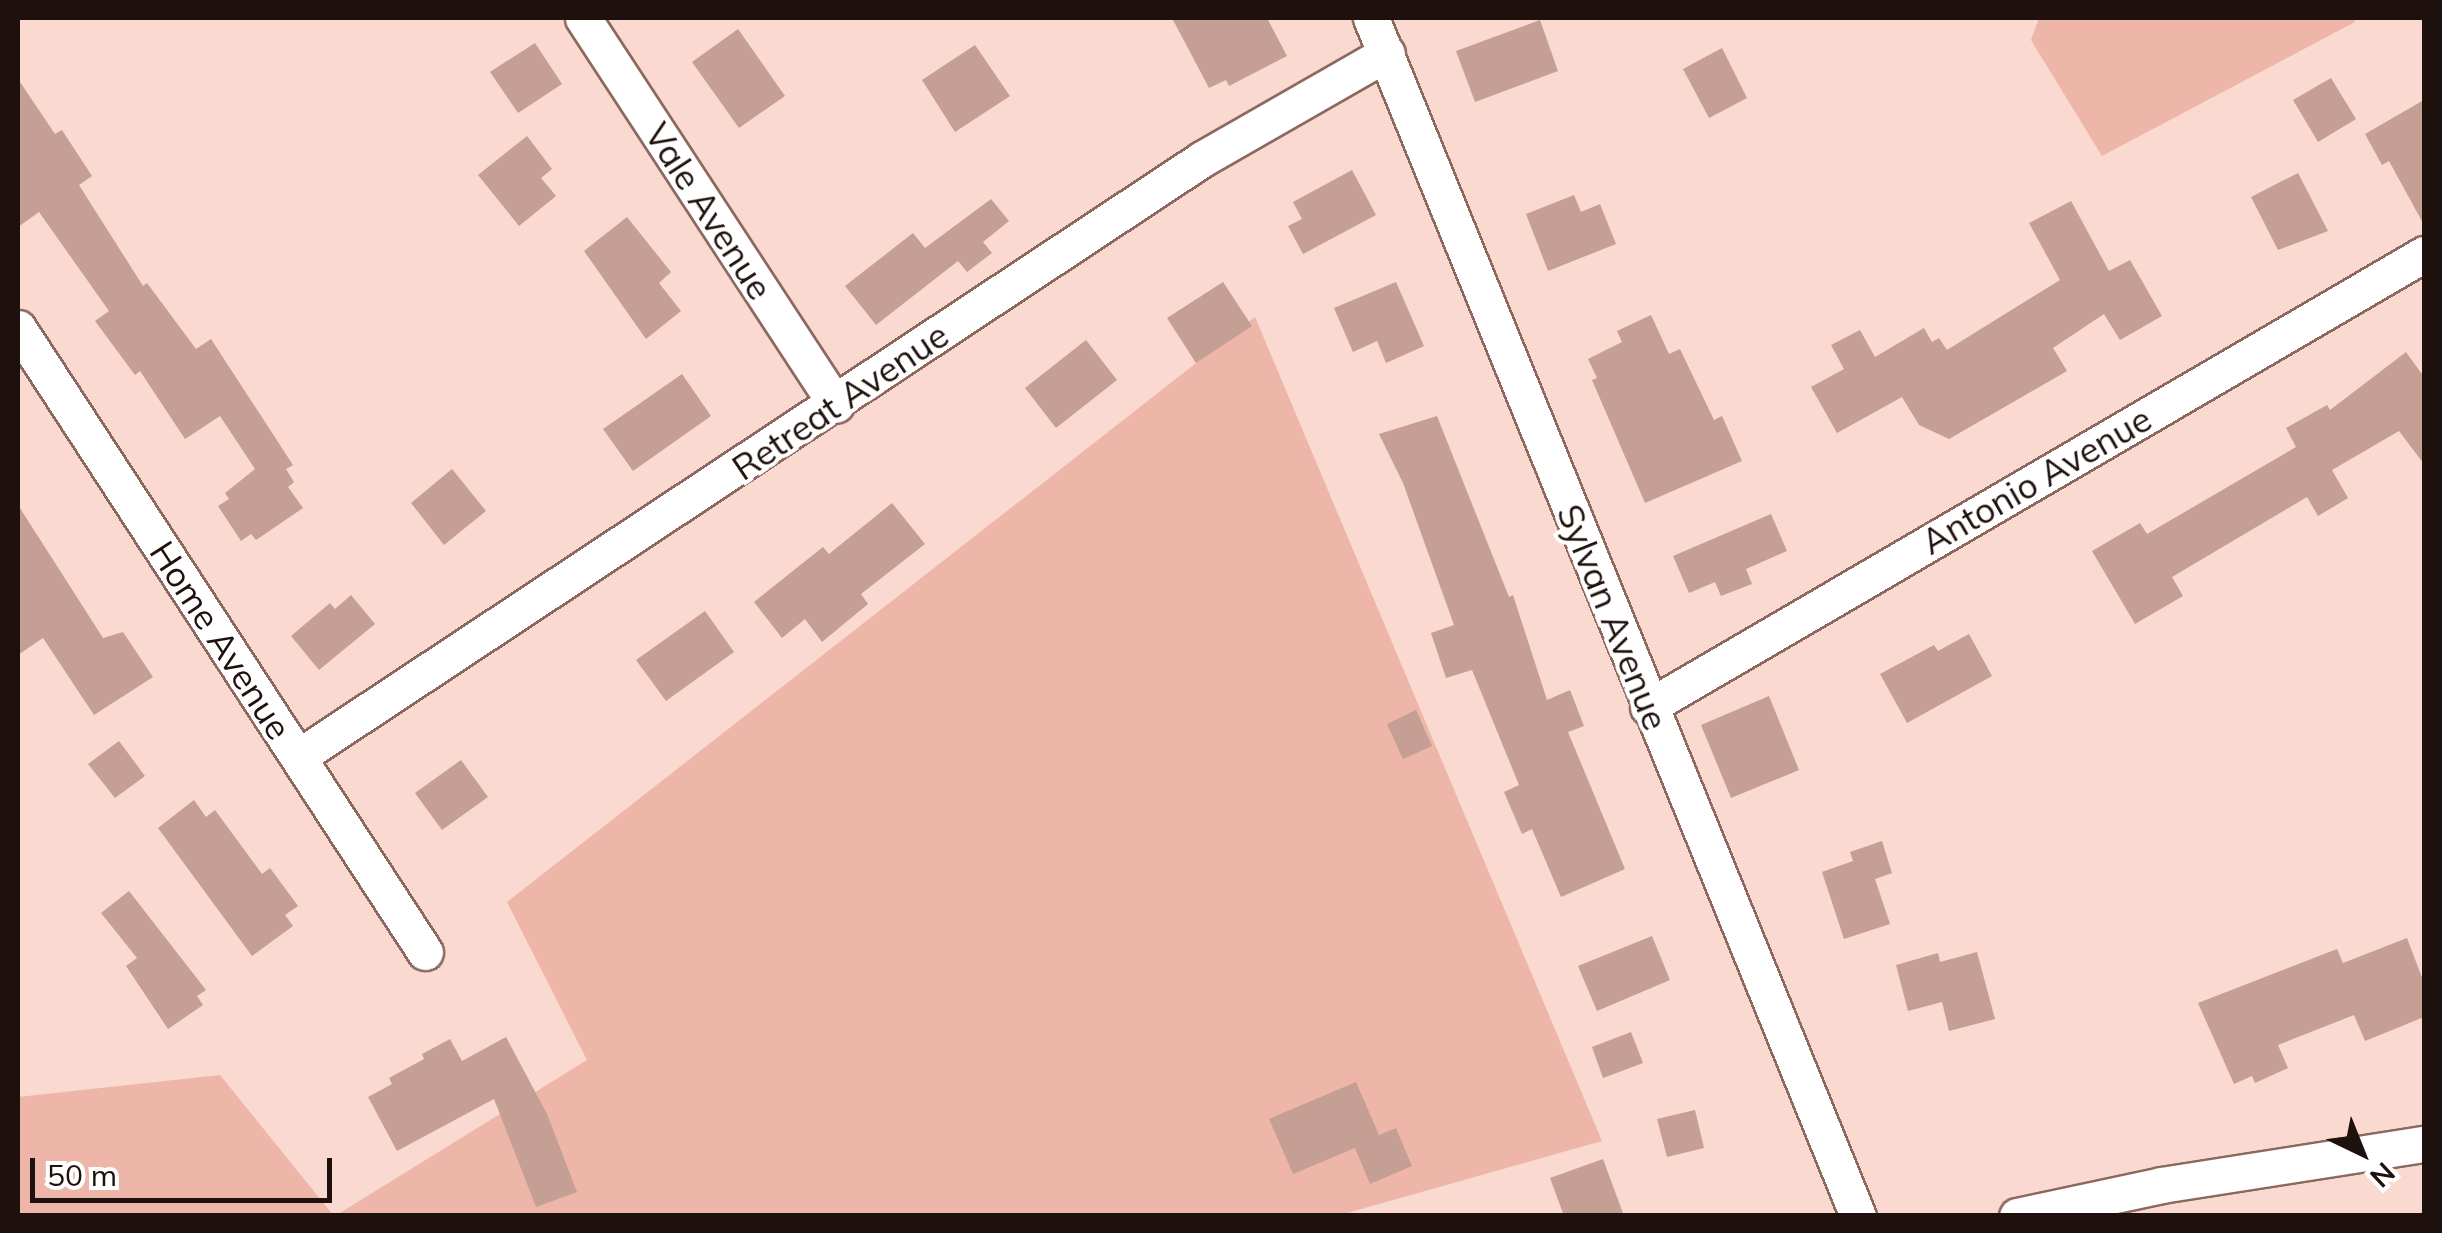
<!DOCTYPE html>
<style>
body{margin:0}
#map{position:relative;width:2442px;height:1233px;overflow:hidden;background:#fad9d1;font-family:Mulish,sans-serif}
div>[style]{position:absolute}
.green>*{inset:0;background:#edb6a8}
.building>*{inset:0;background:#c59e94}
.roads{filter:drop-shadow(2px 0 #8c685f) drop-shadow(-2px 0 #8c685f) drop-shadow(0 2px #8c685f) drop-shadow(0 -2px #8c685f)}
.street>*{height:35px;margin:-17.5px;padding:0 17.5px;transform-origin:17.5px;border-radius:17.5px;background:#fff}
span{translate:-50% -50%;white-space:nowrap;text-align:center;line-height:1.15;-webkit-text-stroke:8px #fff;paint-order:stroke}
.street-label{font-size:35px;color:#1e100d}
.frame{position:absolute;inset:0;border:20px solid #1e100d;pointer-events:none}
.north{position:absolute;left:2312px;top:1103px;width:100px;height:100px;-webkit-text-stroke:8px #fff;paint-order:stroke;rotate:137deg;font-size:28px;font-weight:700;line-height:40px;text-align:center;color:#1e100d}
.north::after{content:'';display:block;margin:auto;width:35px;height:45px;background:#1e100d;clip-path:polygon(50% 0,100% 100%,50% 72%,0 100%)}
.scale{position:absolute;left:30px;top:1158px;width:302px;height:45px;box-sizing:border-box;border:5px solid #1e100d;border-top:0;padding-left:12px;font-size:30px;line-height:35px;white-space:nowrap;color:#1e100d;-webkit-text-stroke:8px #fff;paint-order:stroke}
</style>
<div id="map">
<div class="green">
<div style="clip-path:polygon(2039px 18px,2354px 18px,2355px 22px,2102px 156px,2031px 40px)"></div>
<div style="clip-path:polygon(1255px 317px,1602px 1141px,1340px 1215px,335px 1216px,587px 1060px,507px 902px)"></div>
<div style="clip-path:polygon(220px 1075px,333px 1215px,18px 1215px,18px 1097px)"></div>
</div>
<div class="building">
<div style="clip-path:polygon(1172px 18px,1267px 18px,1287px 56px,1229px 86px,1226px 80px,1209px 88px)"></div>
<div style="clip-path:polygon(1540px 20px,1558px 71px,1475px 102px,1456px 51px)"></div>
<div style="clip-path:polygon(738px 29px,785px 96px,739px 128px,692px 62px)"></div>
<div style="clip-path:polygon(535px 43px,562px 84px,518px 113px,490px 72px)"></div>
<div style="clip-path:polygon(975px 45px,1010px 96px,955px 132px,922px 80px)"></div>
<div style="clip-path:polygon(1722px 48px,1747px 98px,1709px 118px,1683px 69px)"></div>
<div style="clip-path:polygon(2331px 78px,2356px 119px,2318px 142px,2293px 100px)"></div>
<div style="clip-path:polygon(18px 79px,55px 134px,62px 130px,92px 176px,79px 185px,143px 286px,147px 283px,196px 349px,211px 339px,293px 465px,286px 469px,294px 482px,288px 487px,303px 508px,256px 540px,251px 534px,241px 541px,218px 506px,229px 499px,225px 493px,255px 469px,220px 416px,185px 439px,140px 371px,135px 375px,95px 321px,109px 311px,39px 212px,18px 227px)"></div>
<div style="clip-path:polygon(2424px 100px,2424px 225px,2389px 161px,2382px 165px,2365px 134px)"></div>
<div style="clip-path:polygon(527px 136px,552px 169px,541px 178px,556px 196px,519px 226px,478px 175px)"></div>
<div style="clip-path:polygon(1352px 170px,1376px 215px,1303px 254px,1288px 226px,1302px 219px,1293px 202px)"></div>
<div style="clip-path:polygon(2298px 173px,2328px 231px,2278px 250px,2251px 197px)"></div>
<div style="clip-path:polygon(1574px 195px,1581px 212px,1600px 204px,1616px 244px,1548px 271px,1526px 214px)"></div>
<div style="clip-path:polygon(991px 199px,1009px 221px,983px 242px,992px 253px,967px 272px,958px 261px,876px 325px,845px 286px,913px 233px,925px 248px)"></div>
<div style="clip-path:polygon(2071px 201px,2109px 271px,2130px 260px,2162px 316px,2120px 340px,2104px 314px,2053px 348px,2067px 371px,1949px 439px,1919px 425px,1902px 397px,1837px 433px,1811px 387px,1844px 369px,1831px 345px,1860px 330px,1875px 357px,1924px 328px,1932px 342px,1939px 338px,1947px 350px,2060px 280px,2029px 223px)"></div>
<div style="clip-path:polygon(627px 217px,671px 272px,659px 283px,681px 311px,646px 339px,584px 251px)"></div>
<div style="clip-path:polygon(1223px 282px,1252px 326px,1196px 363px,1167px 318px)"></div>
<div style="clip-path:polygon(1396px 282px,1424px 346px,1386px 363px,1377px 341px,1353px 352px,1334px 308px)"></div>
<div style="clip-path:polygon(1651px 315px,1669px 354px,1680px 349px,1714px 420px,1722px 416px,1742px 461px,1645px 503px,1592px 380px,1597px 378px,1588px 359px,1622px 342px,1617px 331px)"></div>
<div style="clip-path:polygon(1086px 340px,1117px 380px,1056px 428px,1025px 388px)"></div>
<div style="clip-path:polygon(2406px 352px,2424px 377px,2424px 464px,2399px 431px,2332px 470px,2348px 498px,2318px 516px,2307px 497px,2172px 577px,2183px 596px,2135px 624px,2092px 551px,2140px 523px,2147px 534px,2296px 447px,2286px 428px,2327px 405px,2330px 410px)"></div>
<div style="clip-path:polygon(682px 374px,711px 416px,633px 471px,603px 429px)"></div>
<div style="clip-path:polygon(1437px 416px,1509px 597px,1513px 595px,1547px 700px,1570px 690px,1584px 726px,1568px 732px,1625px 869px,1561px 897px,1532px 829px,1522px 834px,1504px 792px,1519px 785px,1472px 670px,1446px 678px,1431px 633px,1454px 625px,1403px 483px,1379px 434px)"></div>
<div style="clip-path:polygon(452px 469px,486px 511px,444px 545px,411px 503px)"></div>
<div style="clip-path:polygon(892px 503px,925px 544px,861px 594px,868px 604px,822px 642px,805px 619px,782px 638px,754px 602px,823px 547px,829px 554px)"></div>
<div style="clip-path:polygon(18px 505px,103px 638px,123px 632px,153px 677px,94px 715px,43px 638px,18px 655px)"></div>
<div style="clip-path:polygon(1771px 514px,1787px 551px,1746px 569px,1752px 584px,1721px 596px,1715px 582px,1689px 593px,1673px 556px)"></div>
<div style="clip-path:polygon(351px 595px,375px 624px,319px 670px,291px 636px,330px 603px,335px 609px)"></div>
<div style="clip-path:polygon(705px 611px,734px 652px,666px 701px,636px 660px)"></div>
<div style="clip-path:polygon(1969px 634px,1992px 676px,1907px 723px,1880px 674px,1934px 645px,1938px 651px)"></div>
<div style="clip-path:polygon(1769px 696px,1799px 770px,1731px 798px,1701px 725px)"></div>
<div style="clip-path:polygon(1416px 710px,1432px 746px,1403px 759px,1387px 724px)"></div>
<div style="clip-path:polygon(119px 741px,145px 776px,115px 798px,88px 764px)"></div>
<div style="clip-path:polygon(461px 760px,488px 797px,442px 830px,415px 793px)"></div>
<div style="clip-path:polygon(194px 800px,206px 817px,215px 810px,262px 874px,270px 868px,298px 906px,285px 915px,293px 926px,252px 956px,158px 828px)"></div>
<div style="clip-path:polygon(1882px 841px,1892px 873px,1875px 879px,1890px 924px,1844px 939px,1822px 872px,1853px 861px,1850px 852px)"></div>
<div style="clip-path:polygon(129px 891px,206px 990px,197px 996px,203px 1005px,168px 1029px,126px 966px,137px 958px,101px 913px)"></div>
<div style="clip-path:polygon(1652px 936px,1670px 980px,1597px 1011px,1578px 966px)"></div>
<div style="clip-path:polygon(2407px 938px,2424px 983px,2424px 1017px,2365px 1041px,2354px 1015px,2278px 1045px,2288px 1068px,2255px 1083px,2252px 1076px,2234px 1084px,2198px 1003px,2337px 949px,2343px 963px)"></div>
<div style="clip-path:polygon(1977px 952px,1995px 1019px,1949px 1031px,1942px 1002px,1908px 1011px,1896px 965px,1938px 953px,1940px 962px)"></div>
<div style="clip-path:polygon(1631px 1032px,1643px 1063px,1603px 1078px,1592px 1047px)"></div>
<div style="clip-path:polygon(506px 1037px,547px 1114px,577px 1192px,536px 1207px,494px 1099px,397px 1151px,368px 1097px,392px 1084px,389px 1078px,424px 1059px,422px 1054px,450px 1039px,462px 1061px)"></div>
<div style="clip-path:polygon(1356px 1082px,1379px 1135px,1396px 1128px,1412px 1166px,1370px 1184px,1355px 1148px,1293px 1174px,1269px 1119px)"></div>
<div style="clip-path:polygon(1695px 1110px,1704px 1148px,1667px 1157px,1657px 1119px)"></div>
<div style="clip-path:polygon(1603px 1159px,1624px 1216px,1564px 1216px,1550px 1178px)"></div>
</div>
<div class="roads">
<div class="street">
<div style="left:583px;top:18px;width:462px;rotate:56.8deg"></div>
<div style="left:1371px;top:18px;width:1293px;rotate:67.88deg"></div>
<div style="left:18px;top:328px;width:745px;rotate:56.89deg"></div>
<div style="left:1648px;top:707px;width:899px;rotate:-30.27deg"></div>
<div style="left:298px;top:757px;width:1084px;rotate:-33.48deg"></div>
<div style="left:1202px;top:159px;width:213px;rotate:-29.8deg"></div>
<div style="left:2017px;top:1216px;width:147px;rotate:-12.1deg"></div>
<div style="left:2161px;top:1185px;width:266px;rotate:-8.9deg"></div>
</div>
</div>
<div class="street-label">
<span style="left:709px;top:211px;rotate:57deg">Vale Avenue</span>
<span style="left:840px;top:401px;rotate:-34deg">Retreat Avenue</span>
<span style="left:2036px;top:480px;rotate:-30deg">Antonio Avenue</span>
<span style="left:1613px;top:617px;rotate:68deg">Sylvan Avenue</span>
<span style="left:221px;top:640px;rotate:57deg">Home Avenue</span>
</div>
<div class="frame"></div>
<div class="north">N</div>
<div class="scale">50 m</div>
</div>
